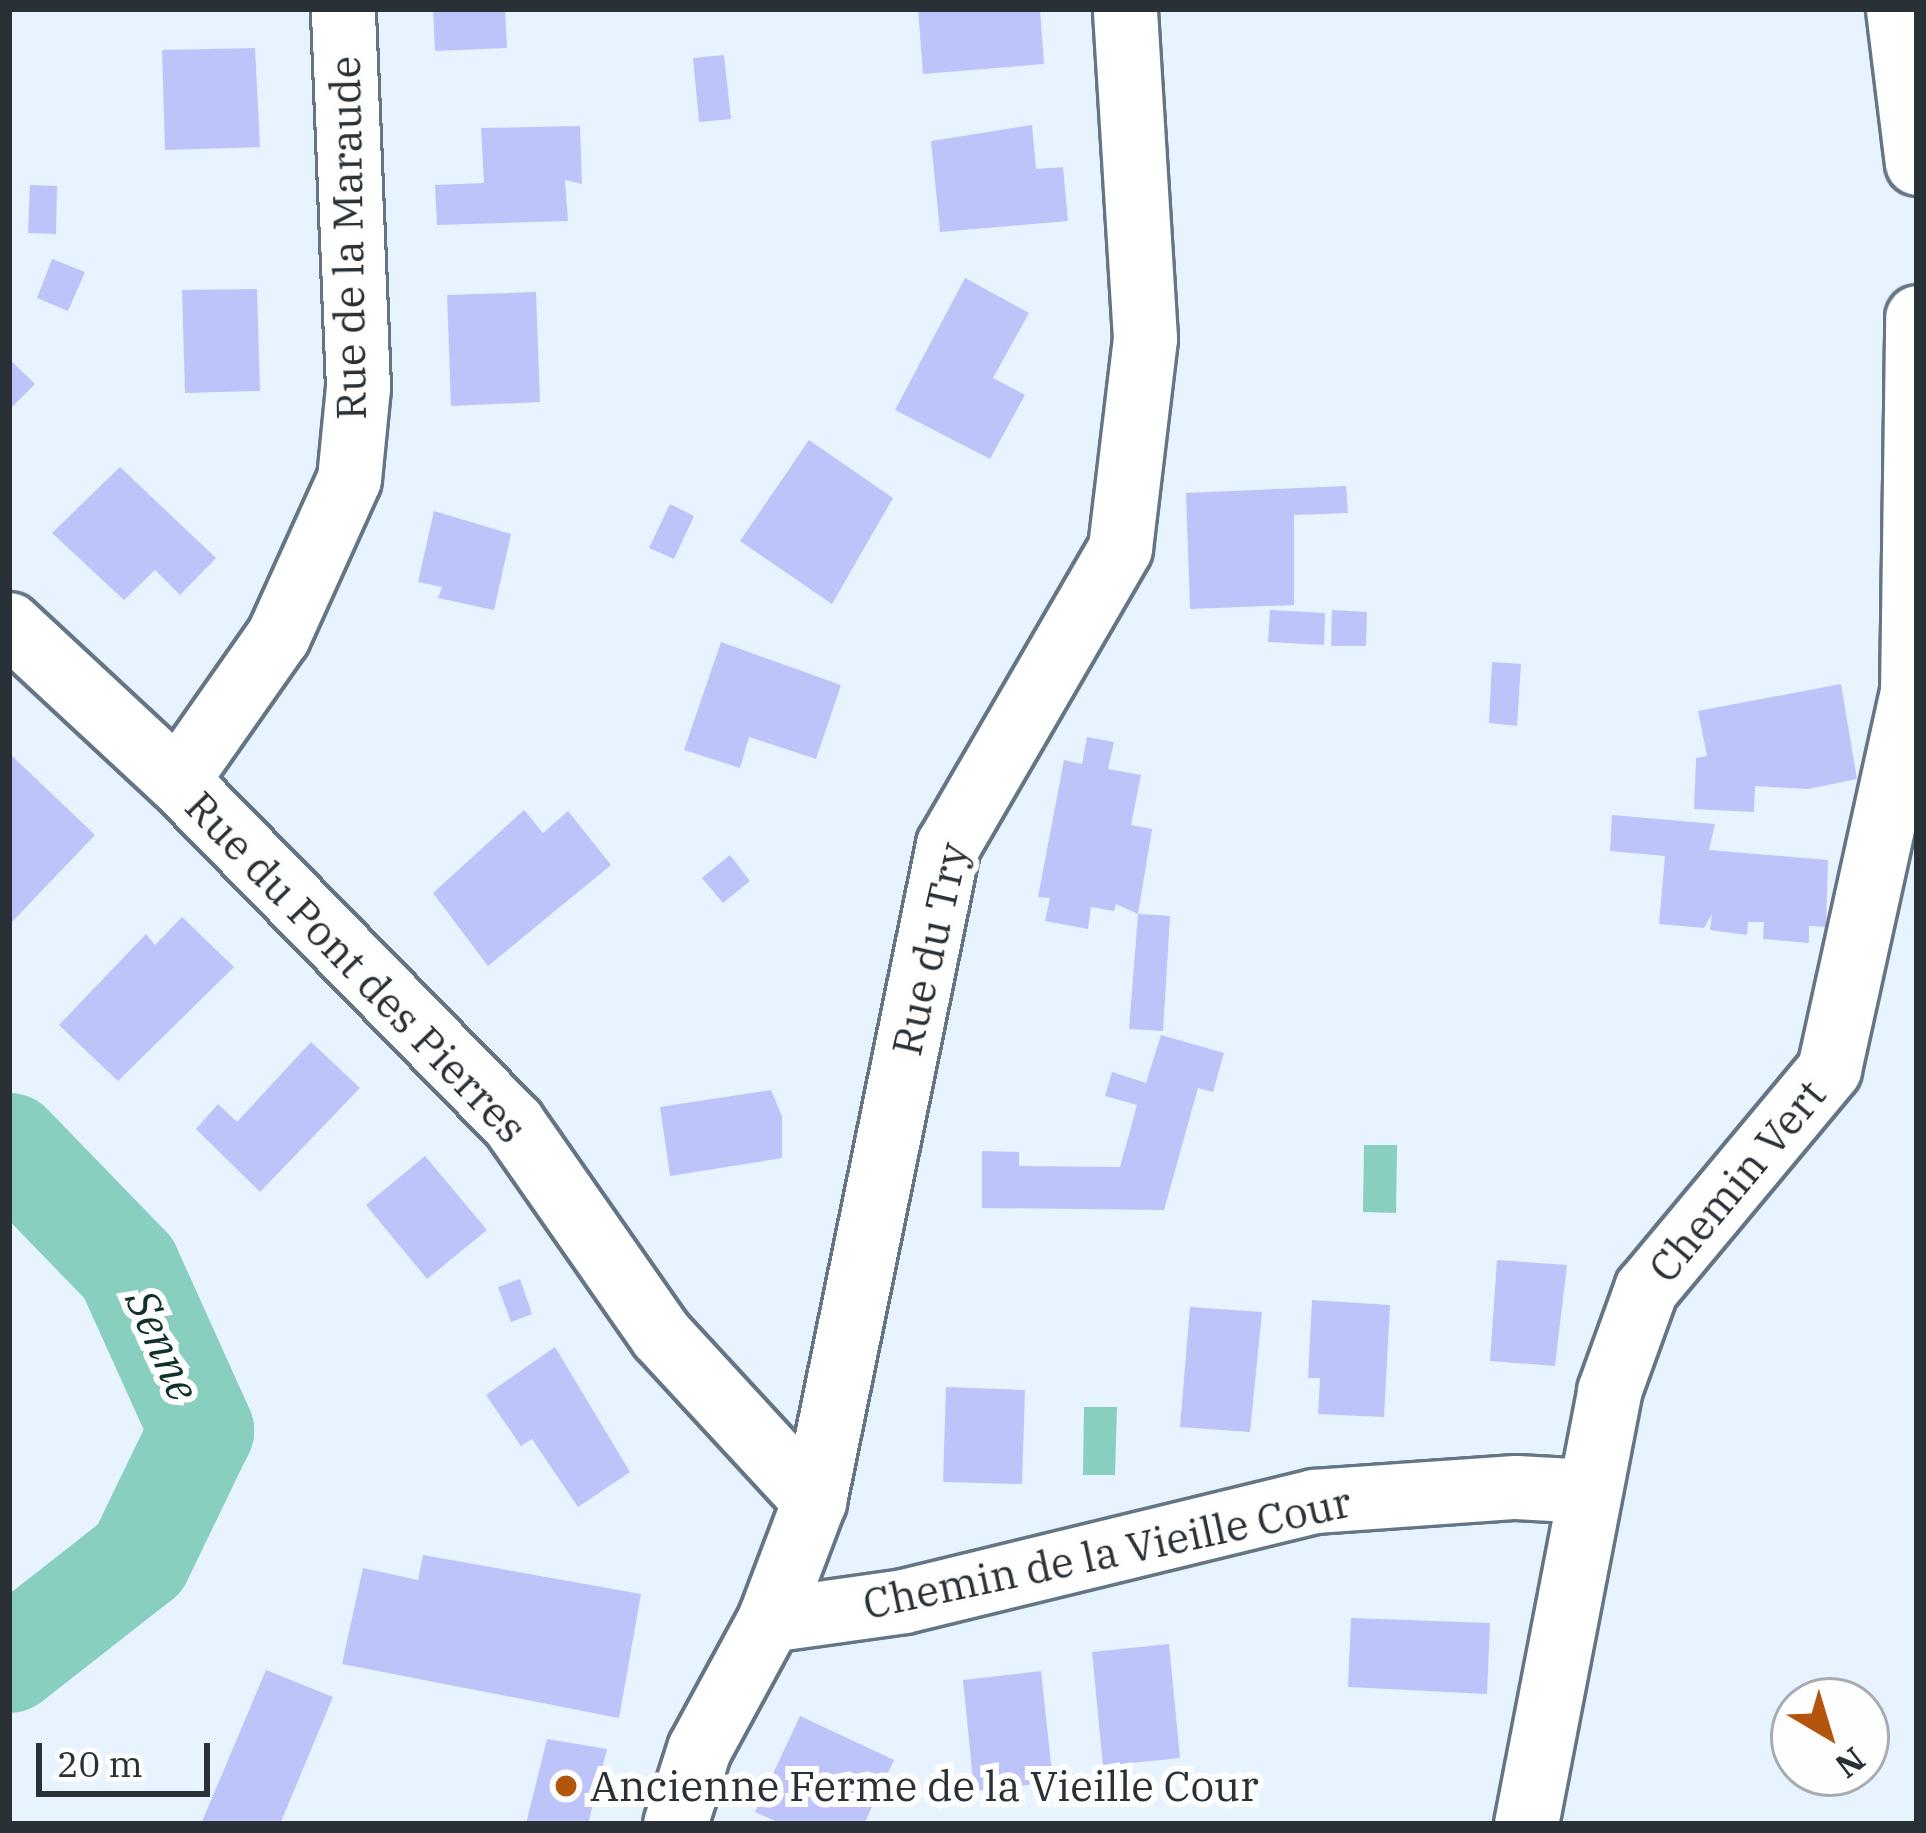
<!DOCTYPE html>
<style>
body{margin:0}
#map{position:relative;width:1926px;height:1833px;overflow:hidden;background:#e7f3fe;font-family:"IBM Plex Serif",serif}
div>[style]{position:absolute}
.water>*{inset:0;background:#89cfc0}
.river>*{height:105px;margin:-52.5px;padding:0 52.5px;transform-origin:52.5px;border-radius:52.5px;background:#89cfc0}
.building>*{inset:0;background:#bdc4f9}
.roads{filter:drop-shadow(3px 0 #647686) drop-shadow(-3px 0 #647686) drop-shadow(0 3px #647686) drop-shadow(0 -3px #647686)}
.street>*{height:63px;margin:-31.5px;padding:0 31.5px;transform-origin:31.5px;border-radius:31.5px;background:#fff}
.dots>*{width:33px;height:33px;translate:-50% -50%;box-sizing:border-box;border:6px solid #fefefe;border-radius:50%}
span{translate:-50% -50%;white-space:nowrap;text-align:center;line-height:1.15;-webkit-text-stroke:12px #fefefe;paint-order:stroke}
.street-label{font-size:42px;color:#293137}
.poi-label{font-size:42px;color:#293137}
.left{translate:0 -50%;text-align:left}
.water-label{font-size:45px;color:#0e312b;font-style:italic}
.frame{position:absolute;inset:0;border:12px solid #293137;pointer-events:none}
.north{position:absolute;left:1770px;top:1677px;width:120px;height:120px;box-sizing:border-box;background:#fefefe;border:3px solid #a9acae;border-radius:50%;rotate:142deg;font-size:33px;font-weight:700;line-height:48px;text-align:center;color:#293137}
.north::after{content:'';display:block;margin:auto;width:42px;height:54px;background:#b4550d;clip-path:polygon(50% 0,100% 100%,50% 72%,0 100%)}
.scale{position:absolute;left:36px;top:1743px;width:174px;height:54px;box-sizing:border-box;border:6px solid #293137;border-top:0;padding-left:15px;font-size:36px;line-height:42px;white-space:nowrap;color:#293137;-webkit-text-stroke:9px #fefefe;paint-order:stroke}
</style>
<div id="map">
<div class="water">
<div style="clip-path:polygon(1364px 1145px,1397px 1145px,1396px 1213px,1363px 1212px)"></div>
<div style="clip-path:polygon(1084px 1407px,1117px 1407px,1115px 1475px,1083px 1475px)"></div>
</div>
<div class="river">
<div style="left:9px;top:1145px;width:171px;rotate:45.9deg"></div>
<div style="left:128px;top:1268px;width:178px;rotate:65.7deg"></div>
<div style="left:201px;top:1430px;width:142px;rotate:115.8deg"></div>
<div style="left:139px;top:1558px;width:165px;rotate:141.9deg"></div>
</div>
<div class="building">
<div style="clip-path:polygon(433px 9px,505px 9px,507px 48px,435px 51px)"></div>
<div style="clip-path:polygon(918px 9px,1040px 9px,1044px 64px,923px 74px)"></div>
<div style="clip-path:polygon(255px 48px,260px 147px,165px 150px,162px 50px)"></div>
<div style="clip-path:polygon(724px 55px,731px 119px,699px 122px,693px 58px)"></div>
<div style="clip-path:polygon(1032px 125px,1036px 169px,1063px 167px,1068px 221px,940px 232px,931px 141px)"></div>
<div style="clip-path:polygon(580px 126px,582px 184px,565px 180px,568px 221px,437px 225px,435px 185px,484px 183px,481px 128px)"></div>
<div style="clip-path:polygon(30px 185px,57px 186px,56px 234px,28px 233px)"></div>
<div style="clip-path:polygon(52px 259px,85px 272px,68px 311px,37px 298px)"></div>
<div style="clip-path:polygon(965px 278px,1029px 313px,993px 378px,1025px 395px,990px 459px,895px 410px)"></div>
<div style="clip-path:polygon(257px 289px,260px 391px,185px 393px,182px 290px)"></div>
<div style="clip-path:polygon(536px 292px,540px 402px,451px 406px,447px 295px)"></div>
<div style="clip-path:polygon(9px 359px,35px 384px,9px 410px)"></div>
<div style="clip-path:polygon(809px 440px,893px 498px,832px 604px,740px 541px)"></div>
<div style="clip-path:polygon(120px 467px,216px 558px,180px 595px,155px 570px,124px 600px,52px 533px)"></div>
<div style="clip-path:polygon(1346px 486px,1348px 513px,1294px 515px,1294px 605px,1190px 609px,1186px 493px)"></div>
<div style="clip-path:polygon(670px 504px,694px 516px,674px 559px,649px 548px)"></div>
<div style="clip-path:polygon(434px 511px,511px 534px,494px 610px,438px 598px,442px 587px,418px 582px)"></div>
<div style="clip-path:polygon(1270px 610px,1325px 613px,1324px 645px,1268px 642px)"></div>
<div style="clip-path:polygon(1332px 610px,1367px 612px,1366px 646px,1331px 646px)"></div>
<div style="clip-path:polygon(721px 642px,841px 685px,816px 759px,749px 737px,740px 768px,684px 750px)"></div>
<div style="clip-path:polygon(1492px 662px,1521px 664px,1517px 726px,1489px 723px)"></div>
<div style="clip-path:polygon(1841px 684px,1857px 779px,1808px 789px,1755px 786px,1754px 812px,1694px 809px,1696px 758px,1707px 756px,1698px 711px)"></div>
<div style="clip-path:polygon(1087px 737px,1114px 742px,1108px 769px,1141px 775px,1131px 825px,1152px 829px,1138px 914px,1116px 904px,1114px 911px,1091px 907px,1088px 929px,1045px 921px,1050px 898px,1038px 897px,1064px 760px,1082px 764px)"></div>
<div style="clip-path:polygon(9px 753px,95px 835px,9px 925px)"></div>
<div style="clip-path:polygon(524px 810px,543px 833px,568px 811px,611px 865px,488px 966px,433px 893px)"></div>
<div style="clip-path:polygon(1612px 815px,1715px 824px,1709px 850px,1828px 860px,1826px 927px,1809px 926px,1809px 943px,1763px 939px,1764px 922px,1748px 922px,1747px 935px,1710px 930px,1712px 914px,1704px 928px,1659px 924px,1665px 856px,1610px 851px)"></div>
<div style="clip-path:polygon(730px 855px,750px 881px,723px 903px,702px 878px)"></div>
<div style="clip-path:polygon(1138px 914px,1170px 916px,1163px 1031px,1129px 1029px)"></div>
<div style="clip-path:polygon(182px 917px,234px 967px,118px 1081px,59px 1025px,146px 934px,155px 945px)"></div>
<div style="clip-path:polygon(1161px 1035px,1224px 1053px,1213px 1092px,1198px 1088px,1164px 1210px,982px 1208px,982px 1151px,1019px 1152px,1019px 1166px,1120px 1167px,1137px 1105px,1105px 1096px,1112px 1072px,1146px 1083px)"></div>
<div style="clip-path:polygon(311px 1042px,360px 1088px,260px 1192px,196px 1129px,218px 1104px,237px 1122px)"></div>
<div style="clip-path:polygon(771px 1090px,782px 1116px,782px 1158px,670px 1176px,660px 1107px)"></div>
<div style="clip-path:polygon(425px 1156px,487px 1230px,427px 1279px,366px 1205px)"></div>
<div style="clip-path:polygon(1497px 1260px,1567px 1265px,1555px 1366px,1490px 1361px)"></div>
<div style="clip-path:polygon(520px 1279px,532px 1314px,511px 1322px,498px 1287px)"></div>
<div style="clip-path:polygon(1312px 1300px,1390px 1305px,1384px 1417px,1318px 1414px,1320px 1378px,1308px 1378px)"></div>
<div style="clip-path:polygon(1190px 1307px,1262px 1312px,1250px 1432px,1180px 1427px)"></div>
<div style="clip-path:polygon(555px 1347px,630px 1472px,578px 1507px,532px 1439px,521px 1446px,486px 1395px)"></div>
<div style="clip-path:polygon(946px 1387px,1025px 1390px,1022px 1484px,943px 1482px)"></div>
<div style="clip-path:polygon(423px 1555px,641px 1594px,619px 1718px,342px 1664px,363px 1568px,418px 1580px)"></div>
<div style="clip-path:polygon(1351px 1618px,1490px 1623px,1487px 1694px,1348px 1687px)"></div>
<div style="clip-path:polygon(1169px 1644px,1180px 1758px,1103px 1766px,1092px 1652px)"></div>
<div style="clip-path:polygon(266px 1670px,333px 1697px,280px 1824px,201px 1824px)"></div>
<div style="clip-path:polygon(1041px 1671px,1053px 1782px,974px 1791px,963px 1680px)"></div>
<div style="clip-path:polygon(800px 1716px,894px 1760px,864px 1824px,782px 1824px,755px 1812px)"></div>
<div style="clip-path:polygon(547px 1739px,607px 1749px,588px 1824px,526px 1824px)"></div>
</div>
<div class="roads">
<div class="street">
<div style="left:1898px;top:9px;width:155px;rotate:83deg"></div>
<div style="left:9px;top:624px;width:229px;rotate:42.9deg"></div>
<div style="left:177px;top:780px;width:480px;rotate:45.6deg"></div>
<div style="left:513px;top:1123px;width:259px;rotate:55.1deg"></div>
<div style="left:661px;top:1335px;width:226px;rotate:47.3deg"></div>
<div style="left:177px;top:780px;width:176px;rotate:-55deg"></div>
<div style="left:278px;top:636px;width:172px;rotate:-65.7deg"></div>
<div style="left:349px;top:479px;width:92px;rotate:-84.4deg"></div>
<div style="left:358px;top:387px;width:378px;rotate:-92.3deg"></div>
<div style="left:769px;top:1620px;width:136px;rotate:-8deg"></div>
<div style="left:904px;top:1601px;width:422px;rotate:-13.7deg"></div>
<div style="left:1314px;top:1501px;width:202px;rotate:-4deg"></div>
<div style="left:1516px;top:1487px;width:73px;rotate:3.1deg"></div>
<div style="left:675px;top:1824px;width:79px;rotate:-72.3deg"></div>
<div style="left:699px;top:1749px;width:147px;rotate:-61.5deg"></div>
<div style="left:769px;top:1620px;width:127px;rotate:-69.3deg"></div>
<div style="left:814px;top:1501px;width:670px;rotate:-78.46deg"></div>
<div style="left:948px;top:845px;width:343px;rotate:-59.9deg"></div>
<div style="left:1120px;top:548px;width:211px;rotate:-83.2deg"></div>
<div style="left:1145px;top:338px;width:330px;rotate:-93.5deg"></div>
<div style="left:1526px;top:1824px;width:441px;rotate:-79.1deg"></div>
<div style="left:1609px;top:1391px;width:109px;rotate:-70.1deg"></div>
<div style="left:1646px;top:1289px;width:286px;rotate:-50.2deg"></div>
<div style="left:1829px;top:1069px;width:385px;rotate:-77.6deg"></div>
<div style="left:1912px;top:693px;width:376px;rotate:-89.2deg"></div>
</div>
</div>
<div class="dots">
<div style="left:566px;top:1786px;background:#b4550d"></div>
</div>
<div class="street-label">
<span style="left:348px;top:238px;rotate:-91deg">Rue de la Maraude</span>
<span style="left:930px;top:949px;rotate:-77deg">Rue du Try</span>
<span style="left:356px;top:967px;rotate:46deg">Rue du Pont des Pierres</span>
<span style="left:1737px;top:1181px;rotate:-50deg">Chemin Vert</span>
<span style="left:1107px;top:1553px;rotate:-12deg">Chemin de la Vieille Cour</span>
</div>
<div class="poi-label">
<span class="left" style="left:590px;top:1786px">Ancienne Ferme de la Vieille Cour</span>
</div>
<div class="water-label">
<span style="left:163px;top:1345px;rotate:66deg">Senne</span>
</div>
<div class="frame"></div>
<div class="north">N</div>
<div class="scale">20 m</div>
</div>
